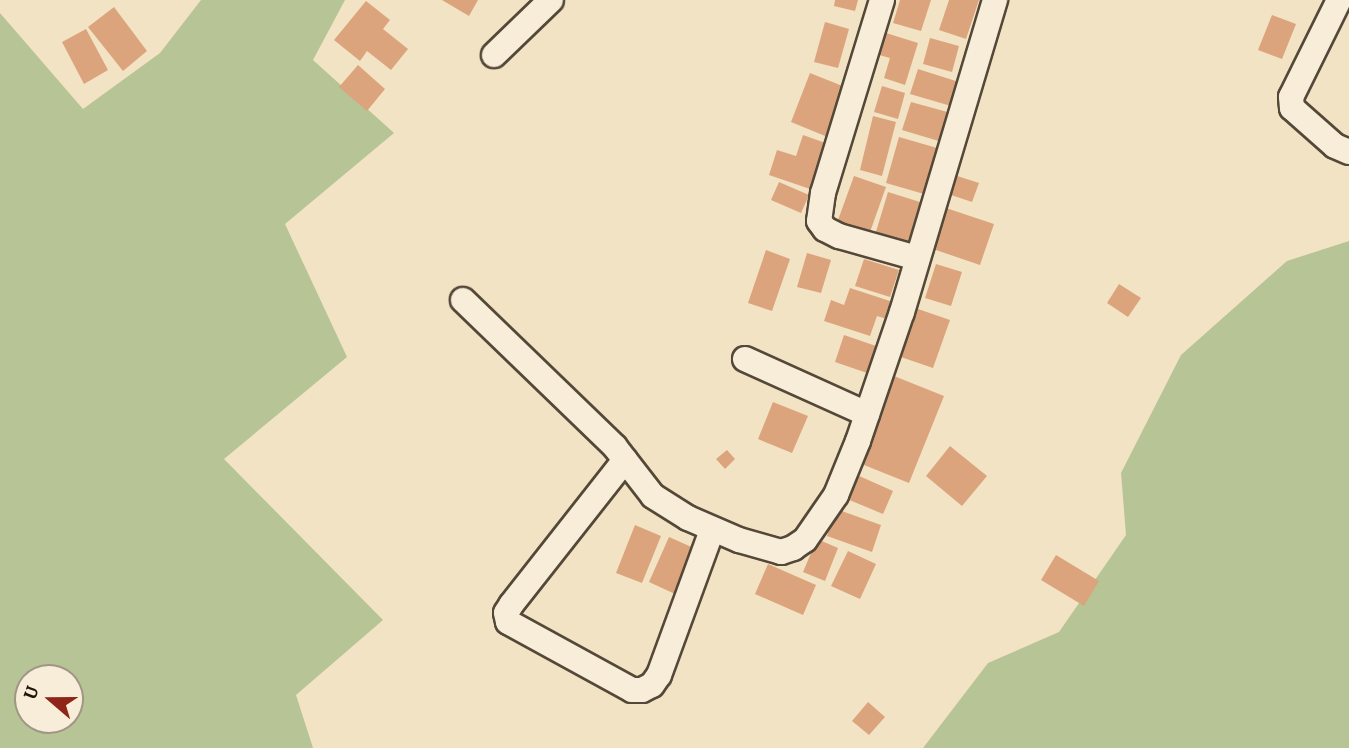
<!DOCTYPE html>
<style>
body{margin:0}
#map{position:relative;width:1349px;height:748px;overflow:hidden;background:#f2e3c4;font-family:Alegreya,serif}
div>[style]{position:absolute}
.green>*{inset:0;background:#b7c496}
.building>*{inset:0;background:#dca47c}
.roads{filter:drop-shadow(2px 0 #544838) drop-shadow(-2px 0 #544838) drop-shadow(0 2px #544838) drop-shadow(0 -2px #544838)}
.street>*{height:24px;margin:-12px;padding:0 12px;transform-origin:12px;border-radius:12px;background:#f7edd9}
span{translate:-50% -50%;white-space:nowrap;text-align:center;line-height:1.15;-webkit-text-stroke:6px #f7edd9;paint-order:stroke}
.north{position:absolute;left:14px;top:664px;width:70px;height:70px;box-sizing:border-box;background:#f7edd9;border:2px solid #a19686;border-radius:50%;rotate:290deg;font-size:19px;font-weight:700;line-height:28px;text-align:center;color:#201409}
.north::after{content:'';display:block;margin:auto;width:24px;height:32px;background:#8f2418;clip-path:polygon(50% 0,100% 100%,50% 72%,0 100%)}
</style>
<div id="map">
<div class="green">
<div style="clip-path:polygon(evenodd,201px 0,345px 0,313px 60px,394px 133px,285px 224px,347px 357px,224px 459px,383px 620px,296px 695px,313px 748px,0 748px,0 13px,83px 109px,160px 53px,201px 0,28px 678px,70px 678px,70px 720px,28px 720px,28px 678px)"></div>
<div style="clip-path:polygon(1349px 241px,1349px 748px,923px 748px,988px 663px,1059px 632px,1126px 535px,1121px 473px,1181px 355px,1287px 261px)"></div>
</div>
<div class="building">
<div style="clip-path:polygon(442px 0,478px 0,469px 16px)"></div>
<div style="clip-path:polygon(835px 0,858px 0,855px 11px,834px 6px)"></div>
<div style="clip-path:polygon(900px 0,931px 0,921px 31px,893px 23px)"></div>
<div style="clip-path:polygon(949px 0,979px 0,966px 39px,939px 30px)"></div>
<div style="clip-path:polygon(366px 1px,390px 20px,383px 29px,408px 49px,391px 70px,367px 51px,360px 61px,334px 40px)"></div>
<div style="clip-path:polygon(114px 7px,147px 51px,123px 71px,88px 27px)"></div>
<div style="clip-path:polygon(1272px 15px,1296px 24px,1282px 59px,1258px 50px)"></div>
<div style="clip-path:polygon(825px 22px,849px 29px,838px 68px,814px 62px)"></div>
<div style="clip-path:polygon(86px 29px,108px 70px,84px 84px,62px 42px)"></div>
<div style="clip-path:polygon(886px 33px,918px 43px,905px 85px,884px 78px,890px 58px,879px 55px)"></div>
<div style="clip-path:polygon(930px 38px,959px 46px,952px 72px,923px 64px)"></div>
<div style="clip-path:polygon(358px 65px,385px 89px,367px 111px,339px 87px)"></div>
<div style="clip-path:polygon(918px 69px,959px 82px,951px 106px,910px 94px)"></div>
<div style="clip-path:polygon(810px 73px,850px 89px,830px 138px,791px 122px)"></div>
<div style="clip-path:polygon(882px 86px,905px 93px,898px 119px,874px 112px)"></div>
<div style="clip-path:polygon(911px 102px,951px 113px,942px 142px,902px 130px)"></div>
<div style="clip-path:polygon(873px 116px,896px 122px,882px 176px,860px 170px)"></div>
<div style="clip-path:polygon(803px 135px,831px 145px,816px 191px,769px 175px,777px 150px,796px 156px)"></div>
<div style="clip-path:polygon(899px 137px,937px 148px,924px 194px,886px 183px)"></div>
<div style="clip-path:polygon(951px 174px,979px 183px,972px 202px,945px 193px)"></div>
<div style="clip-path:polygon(854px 176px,886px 187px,870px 232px,838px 220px)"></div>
<div style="clip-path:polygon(779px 182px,809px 195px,801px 213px,771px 200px)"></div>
<div style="clip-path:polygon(888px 192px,920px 202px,908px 244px,875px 235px)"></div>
<div style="clip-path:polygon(940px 206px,994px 224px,980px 265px,927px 247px)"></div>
<div style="clip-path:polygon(766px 250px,790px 259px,772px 311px,748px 303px)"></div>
<div style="clip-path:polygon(807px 253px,831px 260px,821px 293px,797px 287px)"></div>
<div style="clip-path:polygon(864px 259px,899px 270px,890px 297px,855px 286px)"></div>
<div style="clip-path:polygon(936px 264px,962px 272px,951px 306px,925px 298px)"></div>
<div style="clip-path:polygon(1119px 284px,1141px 298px,1128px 317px,1107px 303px)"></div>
<div style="clip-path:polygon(850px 288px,896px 303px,890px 320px,877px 316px,870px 336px,824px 321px,831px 300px,844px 305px)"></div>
<div style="clip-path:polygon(918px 309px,950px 320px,933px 368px,901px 357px)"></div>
<div style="clip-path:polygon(844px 335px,879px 347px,870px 374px,835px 362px)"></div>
<div style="clip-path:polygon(894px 376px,944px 396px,909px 483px,859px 463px)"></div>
<div style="clip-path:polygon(773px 402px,808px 416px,792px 453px,758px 439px)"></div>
<div style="clip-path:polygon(950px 446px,987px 476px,962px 506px,926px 476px)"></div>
<div style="clip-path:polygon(727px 450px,735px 459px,725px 469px,716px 459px)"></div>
<div style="clip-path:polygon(857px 475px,893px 491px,883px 514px,847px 499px)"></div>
<div style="clip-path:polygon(836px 509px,881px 525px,872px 552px,827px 536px)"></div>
<div style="clip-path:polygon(635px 525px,661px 536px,642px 583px,616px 573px)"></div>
<div style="clip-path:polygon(669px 537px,696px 549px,675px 594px,649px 582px)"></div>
<div style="clip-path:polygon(817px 539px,838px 548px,825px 581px,803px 572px)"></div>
<div style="clip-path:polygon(848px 551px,876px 564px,860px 599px,831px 586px)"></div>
<div style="clip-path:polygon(1056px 555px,1099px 581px,1084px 606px,1041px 580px)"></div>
<div style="clip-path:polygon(768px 564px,816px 585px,803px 615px,755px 594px)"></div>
<div style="clip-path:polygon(868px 702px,885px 717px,869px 735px,852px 721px)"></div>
</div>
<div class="roads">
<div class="street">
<div style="left:882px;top:0;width:202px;rotate:107deg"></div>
<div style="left:823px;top:193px;width:28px;rotate:98deg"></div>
<div style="left:819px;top:221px;width:10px;rotate:53deg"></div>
<div style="left:825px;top:229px;width:16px;rotate:27deg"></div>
<div style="left:839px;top:236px;width:81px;rotate:15.8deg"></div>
<div style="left:1339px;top:0;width:108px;rotate:116.3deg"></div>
<div style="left:1291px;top:97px;width:11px;rotate:85deg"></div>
<div style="left:1292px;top:108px;width:57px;rotate:41.5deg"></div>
<div style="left:1335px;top:146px;width:15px;rotate:23deg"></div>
<div style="left:494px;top:55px;width:79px;rotate:-44deg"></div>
<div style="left:463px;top:300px;width:211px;rotate:44deg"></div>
<div style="left:615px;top:447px;width:62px;rotate:52.2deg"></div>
<div style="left:653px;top:496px;width:41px;rotate:32.2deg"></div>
<div style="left:688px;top:518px;width:56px;rotate:23.3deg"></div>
<div style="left:739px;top:540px;width:44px;rotate:15.9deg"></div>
<div style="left:781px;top:552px;width:13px;rotate:-18deg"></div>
<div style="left:793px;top:548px;width:14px;rotate:-34deg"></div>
<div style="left:805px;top:540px;width:55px;rotate:-55.4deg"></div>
<div style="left:836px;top:495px;width:58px;rotate:-67.8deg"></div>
<div style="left:858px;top:441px;width:136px;rotate:-71.2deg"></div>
<div style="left:902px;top:312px;width:326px;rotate:-73.4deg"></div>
<div style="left:745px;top:359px;width:134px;rotate:24.3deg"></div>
<div style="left:625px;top:460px;width:184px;rotate:128.2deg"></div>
<div style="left:511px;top:605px;width:9px;rotate:122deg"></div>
<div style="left:506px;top:613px;width:9px;rotate:77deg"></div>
<div style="left:508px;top:622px;width:141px;rotate:28.7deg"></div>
<div style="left:632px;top:690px;width:10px"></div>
<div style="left:642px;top:690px;width:11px;rotate:-27deg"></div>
<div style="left:652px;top:685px;width:12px;rotate:-55deg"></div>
<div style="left:659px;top:675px;width:154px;rotate:-69.9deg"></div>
</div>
</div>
<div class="north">U</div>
</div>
